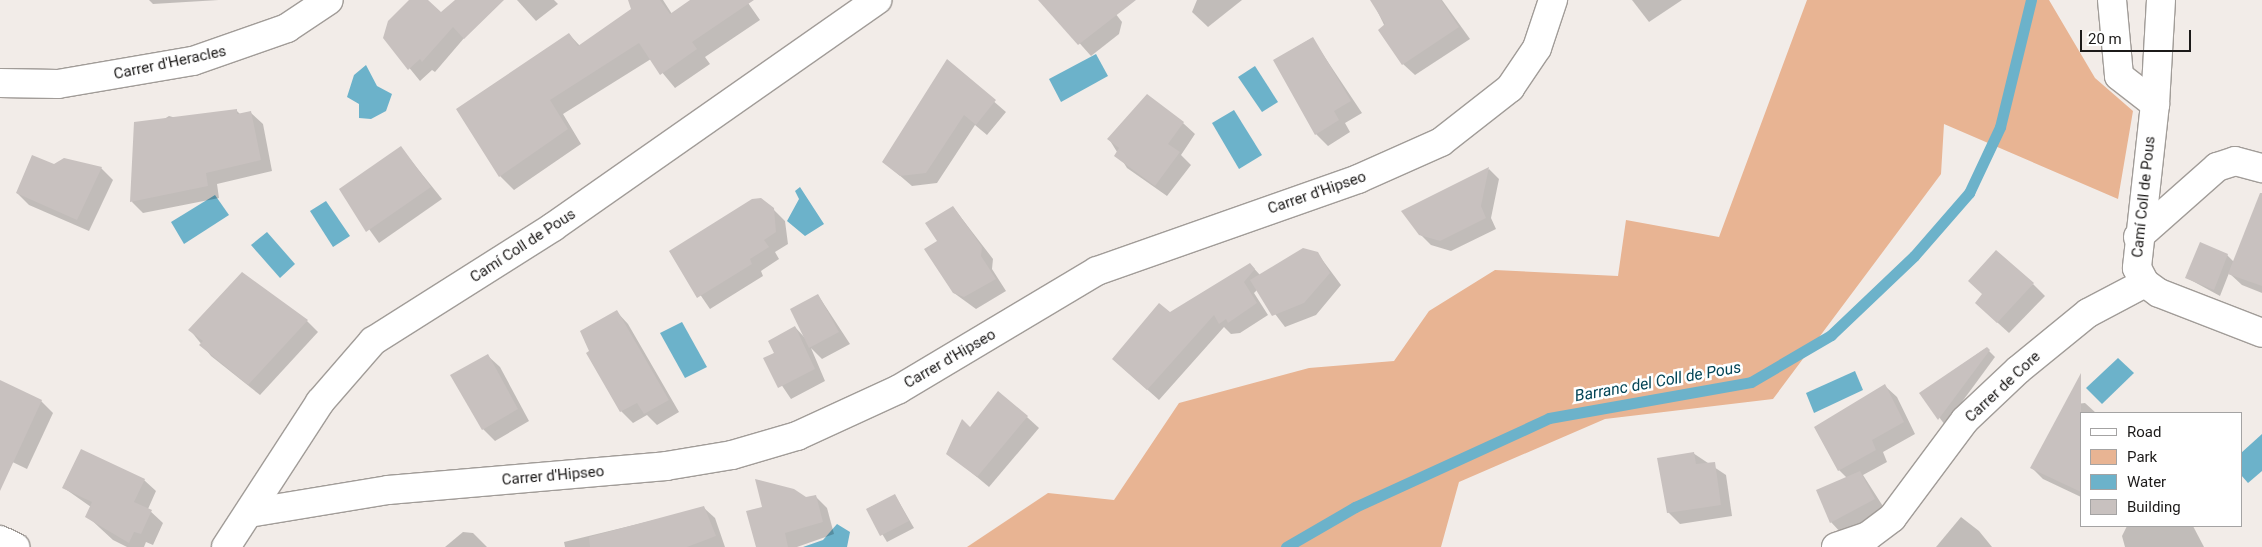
<!DOCTYPE html>
<meta charset="utf-8">
<style>
body{margin:0}
#map{position:relative;width:2262px;height:547px;overflow:hidden;background:#f2ece8;font-family:Roboto,sans-serif}
div>[style]{position:absolute}
.green>*{inset:0;background:#e8b493}
.water>*{inset:0;background:#6cb2ca}
.shadow>*{inset:0;background:#0003}
.stream>*{height:11px;margin:-5.5px;padding:0 5.5px;transform-origin:5.5px;border-radius:5.5px;background:#6cb2ca}
.building>*{inset:0;background:#c8c1bf}
.roads{filter:drop-shadow(1px 0 #a19c98) drop-shadow(-1px 0 #a19c98) drop-shadow(0 1px #a19c98) drop-shadow(0 -1px #a19c98)}
.minor>*{height:28px;margin:-14px;padding:0 14px;transform-origin:14px;border-radius:14px;background:#fff}
span{translate:-50% -50%;white-space:nowrap;text-align:center;line-height:1.15;-webkit-text-stroke:5px #fff;paint-order:stroke}
.street-label{font-size:15px;color:#1c1a19}
.water-label{font-size:16px;color:#044556;font-style:italic}
.legend{position:absolute;left:2080px;top:412px;width:162px;height:115px;box-sizing:border-box;background:#fff;border:1px solid #a4a3a3;margin:0;padding:6px 9px;list-style:none;font-size:15px;color:#1c1a19}
.legend li{display:flex;align-items:center;gap:10px;height:25px}
.legend b{width:25px;border:1px solid #a4a3a3}
.scale{position:absolute;left:2080px;top:30px;width:111px;height:22px;box-sizing:border-box;border:2px solid #1c1a19;border-top:0;padding-left:6px;font-size:15px;line-height:18px;white-space:nowrap;color:#1c1a19;-webkit-text-stroke:4px #fff;paint-order:stroke}
</style>
<div id="map">
<div class="green">
<div style="clip-path:polygon(1807px 0,2049px 0,2095px 78px,2133px 111px,2118px 199px,1944px 124px,1941px 174px,1773px 399px,1605px 419px,1459px 482px,1441px 547px,967px 547px,1048px 493px,1114px 500px,1179px 403px,1309px 368px,1394px 361px,1429px 311px,1495px 270px,1618px 276px,1626px 220px,1719px 237px)"></div>
</div>
<div class="water">
<div style="clip-path:polygon(1096px 54px,1108px 76px,1061px 102px,1049px 79px)"></div>
<div style="clip-path:polygon(366px 65px,377px 86px,392px 94px,386px 111px,371px 119px,359px 118px,359px 104px,347px 97px,354px 75px)"></div>
<div style="clip-path:polygon(1255px 66px,1278px 102px,1262px 112px,1238px 77px)"></div>
<div style="clip-path:polygon(1234px 110px,1262px 155px,1239px 169px,1212px 123px)"></div>
<div style="clip-path:polygon(800px 187px,824px 224px,805px 236px,787px 221px,799px 199px,795px 191px)"></div>
<div style="clip-path:polygon(215px 195px,229px 215px,184px 244px,171px 222px)"></div>
<div style="clip-path:polygon(326px 201px,350px 236px,333px 247px,310px 211px)"></div>
<div style="clip-path:polygon(267px 232px,295px 264px,280px 278px,251px 245px)"></div>
<div style="clip-path:polygon(682px 322px,707px 367px,685px 378px,660px 333px)"></div>
<div style="clip-path:polygon(2118px 358px,2134px 373px,2102px 404px,2086px 388px)"></div>
<div style="clip-path:polygon(1855px 371px,1863px 390px,1814px 413px,1806px 393px)"></div>
<div style="clip-path:polygon(2262px 434px,2262px 471px,2248px 483px,2241px 475px,2241px 453px)"></div>
<div style="clip-path:polygon(837px 524px,850px 532px,847px 547px,803px 547px,823px 540px)"></div>
</div>
<div class="shadow">
<div style="clip-path:polygon(149px 0,219px 0,153px 4px)"></div>
<div style="clip-path:polygon(410px 0,426px 0,465px 37px,435px 72px,432px 70px,420px 81px,385px 38px)"></div>
<div style="clip-path:polygon(517px 0,554px 0,558px 4px,536px 21px)"></div>
<div style="clip-path:polygon(630px 0,663px 0,672px 14px,693px 0,746px 0,760px 20px,705px 57px,710px 64px,675px 88px,651px 59px,563px 114px,581px 144px,514px 190px,500px 176px,569px 34px,580px 46px,633px 10px)"></div>
<div style="clip-path:polygon(1041px 0,1105px 0,1122px 22px,1119px 34px,1091px 56px)"></div>
<div style="clip-path:polygon(1197px 0,1242px 0,1208px 27px,1192px 12px)"></div>
<div style="clip-path:polygon(1372px 0,1442px 0,1470px 39px,1415px 75px,1403px 64px)"></div>
<div style="clip-path:polygon(1632px 0,1682px 0,1649px 22px)"></div>
<div style="clip-path:polygon(1312px 38px,1362px 113px,1345px 123px,1350px 132px,1328px 146px,1316px 134px,1275px 60px)"></div>
<div style="clip-path:polygon(947px 61px,1006px 112px,987px 135px,975px 125px,937px 183px,912px 186px,884px 162px)"></div>
<div style="clip-path:polygon(236px 110px,241px 115px,251px 113px,263px 124px,272px 171px,217px 184px,219px 198px,143px 213px,132px 202px,158px 123px,169px 116px,183px 120px)"></div>
<div style="clip-path:polygon(1183px 123px,1195px 134px,1181px 155px,1191px 165px,1167px 196px,1127px 168px,1109px 139px)"></div>
<div style="clip-path:polygon(401px 148px,442px 199px,379px 243px,341px 190px)"></div>
<div style="clip-path:polygon(101px 168px,113px 180px,89px 231px,29px 205px,17px 193px)"></div>
<div style="clip-path:polygon(1489px 169px,1499px 179px,1491px 218px,1496px 229px,1451px 251px,1431px 245px,1420px 234px)"></div>
<div style="clip-path:polygon(953px 207px,993px 259px,992px 269px,1006px 291px,976px 309px,954px 293px,939px 241px)"></div>
<div style="clip-path:polygon(773px 209px,785px 221px,788px 244px,775px 252px,779px 259px,761px 271px,763px 276px,710px 309px,671px 252px)"></div>
<div style="clip-path:polygon(2262px 227px,2262px 293px,2242px 285px,2229px 273px,2220px 296px,2187px 278px,2227px 255px,2234px 262px)"></div>
<div style="clip-path:polygon(1318px 254px,1341px 285px,1316px 315px,1285px 327px,1257px 290px,1254px 293px,1268px 315px,1240px 333px,1231px 334px,1224px 327px,1159px 400px,1113px 359px,1170px 314px,1250px 264px,1260px 275px)"></div>
<div style="clip-path:polygon(2033px 284px,2045px 296px,2009px 333px,1988px 314px)"></div>
<div style="clip-path:polygon(818px 295px,850px 344px,822px 359px,811px 348px,825px 381px,791px 399px,764px 359px,775px 353px,795px 327px,805px 338px)"></div>
<div style="clip-path:polygon(617px 312px,628px 324px,679px 412px,657px 425px,647px 415px,633px 423px,621px 411px,588px 354px)"></div>
<div style="clip-path:polygon(307px 321px,318px 332px,260px 395px,211px 356px,190px 330px)"></div>
<div style="clip-path:polygon(1986px 348px,1995px 357px,1945px 425px,1921px 393px)"></div>
<div style="clip-path:polygon(488px 356px,500px 367px,529px 421px,495px 441px,483px 429px)"></div>
<div style="clip-path:polygon(0 382px,41px 401px,53px 413px,27px 469px,0 456px)"></div>
<div style="clip-path:polygon(1885px 386px,1897px 397px,1915px 434px,1883px 452px,1887px 462px,1863px 475px,1886px 511px,1842px 534px,1831px 522px,1847px 478px,1839px 470px)"></div>
<div style="clip-path:polygon(2085px 403px,2096px 413px,2081px 413px,2081px 497px,2043px 479px,2032px 468px,2067px 405px)"></div>
<div style="clip-path:polygon(1027px 417px,1039px 428px,989px 487px,948px 453px,970px 429px)"></div>
<div style="clip-path:polygon(1693px 453px,1726px 475px,1732px 516px,1680px 524px,1668px 512px)"></div>
<div style="clip-path:polygon(144px 480px,156px 491px,148px 509px,163px 523px,153px 545px,146px 542px,144px 547px,127px 547px,113px 540px,87px 516px,91px 507px,64px 488px)"></div>
<div style="clip-path:polygon(895px 495px,914px 528px,887px 542px,867px 509px)"></div>
<div style="clip-path:polygon(815px 496px,827px 508px,834px 534px,797px 547px,757px 547px,805px 498px)"></div>
<div style="clip-path:polygon(704px 508px,715px 518px,725px 547px,565px 547px,564px 542px)"></div>
<div style="clip-path:polygon(1961px 517px,1979px 531px,1992px 547px,1936px 547px)"></div>
<div style="clip-path:polygon(2127px 526px,2193px 526px,2204px 547px,2125px 547px,2122px 536px)"></div>
<div style="clip-path:polygon(463px 532px,473px 533px,487px 547px,445px 547px)"></div>
</div>
<div class="stream">
<div style="left:1286px;top:547px;width:80px;rotate:-30.1deg"></div>
<div style="left:1355px;top:507px;width:213px;rotate:-24.6deg"></div>
<div style="left:1549px;top:418px;width:205px;rotate:-10.1deg"></div>
<div style="left:1751px;top:382px;width:93px;rotate:-30.4deg"></div>
<div style="left:1831px;top:335px;width:115px;rotate:-43.6deg"></div>
<div style="left:1914px;top:256px;width:84px;rotate:-48.9deg"></div>
<div style="left:1969px;top:193px;width:73px;rotate:-64.8deg"></div>
<div style="left:2000px;top:127px;width:131px;rotate:-76.3deg"></div>
</div>
<div class="building">
<div style="clip-path:polygon(409px 0,428px 0,441px 12px,455px 0,504px 0,464px 39px,453px 27px,422px 62px,420px 59px,408px 70px,383px 38px,388px 21px)"></div>
<div style="clip-path:polygon(628px 0,660px 0,670px 14px,690px 0,754px 0,692px 42px,697px 49px,660px 75px,639px 43px,550px 100px,568px 129px,499px 177px,456px 109px,569px 33px,578px 46px,631px 9px)"></div>
<div style="clip-path:polygon(1038px 0,1136px 0,1078px 45px)"></div>
<div style="clip-path:polygon(1370px 0,1441px 0,1459px 27px,1402px 65px,1378px 30px,1385px 24px)"></div>
<div style="clip-path:polygon(1313px 37px,1351px 101px,1334px 111px,1339px 120px,1315px 135px,1273px 60px)"></div>
<div style="clip-path:polygon(947px 59px,996px 100px,976px 125px,964px 115px,926px 173px,900px 176px,882px 162px)"></div>
<div style="clip-path:polygon(1147px 94px,1184px 122px,1168px 144px,1180px 152px,1155px 186px,1114px 156px,1119px 148px,1107px 139px)"></div>
<div style="clip-path:polygon(237px 109px,237px 114px,251px 111px,261px 160px,206px 173px,208px 186px,130px 202px,134px 122px)"></div>
<div style="clip-path:polygon(401px 146px,431px 187px,366px 232px,339px 189px)"></div>
<div style="clip-path:polygon(32px 155px,54px 164px,64px 158px,102px 167px,77px 220px,16px 193px)"></div>
<div style="clip-path:polygon(1489px 167px,1481px 206px,1486px 218px,1440px 241px,1419px 235px,1401px 211px)"></div>
<div style="clip-path:polygon(2260px 193px,2262px 193px,2262px 286px,2228px 274px)"></div>
<div style="clip-path:polygon(761px 198px,774px 208px,776px 232px,764px 240px,769px 247px,750px 259px,752px 264px,697px 298px,669px 251px,752px 199px)"></div>
<div style="clip-path:polygon(953px 206px,982px 247px,981px 256px,996px 279px,964px 297px,953px 293px,924px 249px,937px 241px,925px 223px)"></div>
<div style="clip-path:polygon(2200px 242px,2228px 254px,2214px 290px,2185px 278px)"></div>
<div style="clip-path:polygon(1303px 248px,1318px 252px,1330px 273px,1304px 303px,1272px 316px,1250px 280px)"></div>
<div style="clip-path:polygon(1996px 250px,2034px 283px,1997px 323px,1975px 303px,1982px 294px,1968px 281px)"></div>
<div style="clip-path:polygon(1250px 263px,1255px 269px,1244px 282px,1257px 303px,1228px 323px,1226px 319px,1219px 324px,1214px 315px,1147px 390px,1112px 359px,1159px 303px,1170px 312px)"></div>
<div style="clip-path:polygon(242px 272px,308px 320px,248px 385px,199px 345px,203px 341px,188px 330px)"></div>
<div style="clip-path:polygon(818px 294px,839px 332px,809px 348px,790px 309px)"></div>
<div style="clip-path:polygon(617px 310px,669px 400px,644px 414px,637px 403px,620px 412px,586px 353px,589px 351px,580px 331px)"></div>
<div style="clip-path:polygon(795px 326px,815px 369px,778px 388px,763px 358px,774px 353px,768px 341px)"></div>
<div style="clip-path:polygon(1987px 347px,1990px 350px,1938px 420px,1919px 393px)"></div>
<div style="clip-path:polygon(488px 354px,518px 409px,482px 430px,450px 375px)"></div>
<div style="clip-path:polygon(2081px 373px,2081px 492px,2030px 468px)"></div>
<div style="clip-path:polygon(0 380px,42px 400px,0 491px)"></div>
<div style="clip-path:polygon(1885px 384px,1904px 422px,1872px 440px,1876px 450px,1838px 471px,1814px 427px)"></div>
<div style="clip-path:polygon(998px 391px,1028px 416px,977px 477px,946px 454px,962px 419px,970px 427px)"></div>
<div style="clip-path:polygon(81px 449px,145px 479px,134px 502px,152px 510px,141px 534px,134px 532px,129px 543px,85px 517px,92px 502px,62px 488px)"></div>
<div style="clip-path:polygon(1694px 452px,1696px 464px,1715px 462px,1721px 505px,1667px 513px,1657px 458px)"></div>
<div style="clip-path:polygon(1860px 471px,1875px 499px,1830px 523px,1816px 490px)"></div>
<div style="clip-path:polygon(755px 479px,794px 489px,806px 497px,816px 495px,823px 522px,785px 533px,788px 547px,756px 547px,746px 511px,762px 507px)"></div>
<div style="clip-path:polygon(895px 494px,909px 521px,880px 536px,866px 509px)"></div>
<div style="clip-path:polygon(704px 506px,716px 536px,687px 547px,590px 547px,589px 537px)"></div>
</div>
<div class="roads">
<div class="minor">
<div style="left:2112px;top:0;width:76px;rotate:84.7deg"></div>
<div style="left:2119px;top:76px;width:46px;rotate:37.9deg"></div>
<div style="left:2161px;top:0;width:104px;rotate:93.3deg"></div>
<div style="left:2155px;top:104px;width:165px;rotate:96.3deg"></div>
<div style="left:2137px;top:268px;width:17px;rotate:62deg"></div>
<div style="left:2145px;top:283px;width:17px;rotate:36deg"></div>
<div style="left:2159px;top:293px;width:110px;rotate:21.2deg"></div>
<div style="left:0;top:83px;width:58px;rotate:1deg"></div>
<div style="left:58px;top:84px;width:137px;rotate:-9.7deg"></div>
<div style="left:193px;top:61px;width:100px;rotate:-19.3deg"></div>
<div style="left:287px;top:28px;width:50px;rotate:-33.7deg"></div>
<div style="left:2138px;top:237px;width:106px;rotate:-41.5deg"></div>
<div style="left:2217px;top:167px;width:19px;rotate:-18deg"></div>
<div style="left:2235px;top:161px;width:28px;rotate:15deg"></div>
<div style="left:249px;top:513px;width:141px;rotate:-9.4deg"></div>
<div style="left:388px;top:490px;width:279px;rotate:-4.9deg"></div>
<div style="left:666px;top:466px;width:67px;rotate:-9.5deg"></div>
<div style="left:732px;top:455px;width:68px;rotate:-16.3deg"></div>
<div style="left:797px;top:436px;width:112px;rotate:-24.7deg"></div>
<div style="left:899px;top:389px;width:230px;rotate:-30.8deg"></div>
<div style="left:1097px;top:271px;width:277px;rotate:-19.4deg"></div>
<div style="left:1358px;top:179px;width:91px;rotate:-24deg"></div>
<div style="left:1441px;top:142px;width:88px;rotate:-38deg"></div>
<div style="left:1510px;top:88px;width:48px;rotate:-56deg"></div>
<div style="left:1537px;top:48px;width:51px;rotate:-71.6deg"></div>
<div style="left:0;top:540px;width:17px;rotate:25deg"></div>
<div style="left:226px;top:547px;width:173px;rotate:-57deg"></div>
<div style="left:320px;top:402px;width:81px;rotate:-49deg"></div>
<div style="left:373px;top:341px;width:213px;rotate:-32.3deg"></div>
<div style="left:553px;top:227px;width:396px;rotate:-35deg"></div>
<div style="left:1836px;top:547px;width:34px;rotate:-19deg"></div>
<div style="left:1868px;top:536px;width:30px;rotate:-37deg"></div>
<div style="left:1892px;top:518px;width:122px;rotate:-53.3deg"></div>
<div style="left:1965px;top:420px;width:73px;rotate:-43.3deg"></div>
<div style="left:2018px;top:370px;width:90px;rotate:-39.2deg"></div>
<div style="left:2088px;top:313px;width:64px;rotate:-27.8deg"></div>
</div>
</div>
<div class="street-label">
<span style="left:170px;top:63px;rotate:-12deg">Carrer d'Heracles</span>
<span style="left:1317px;top:193px;rotate:-19deg">Carrer d'Hipseo</span>
<span style="left:2144px;top:197px;rotate:-84deg">Camí Coll de Pous</span>
<span style="left:523px;top:246px;rotate:-33deg">Camí Coll de Pous</span>
<span style="left:950px;top:359px;rotate:-30deg">Carrer d'Hipseo</span>
<span style="left:2003px;top:387px;rotate:-43deg">Carrer de Core</span>
<span style="left:553px;top:476px;rotate:-5deg">Carrer d'Hipseo</span>
</div>
<div class="water-label">
<span style="left:1658px;top:382px;rotate:-10deg">Barranc del Coll de Pous</span>
</div>
<ul class="legend">
<li><b style="height:6px;background:#fff"></b>Road</li>
<li><b style="height:14px;background:#e8b493"></b>Park</li>
<li><b style="height:14px;background:#6cb2ca"></b>Water</li>
<li><b style="height:14px;background:#c8c1bf"></b>Building</li>
</ul>
<div class="scale">20 m</div>
</div>
